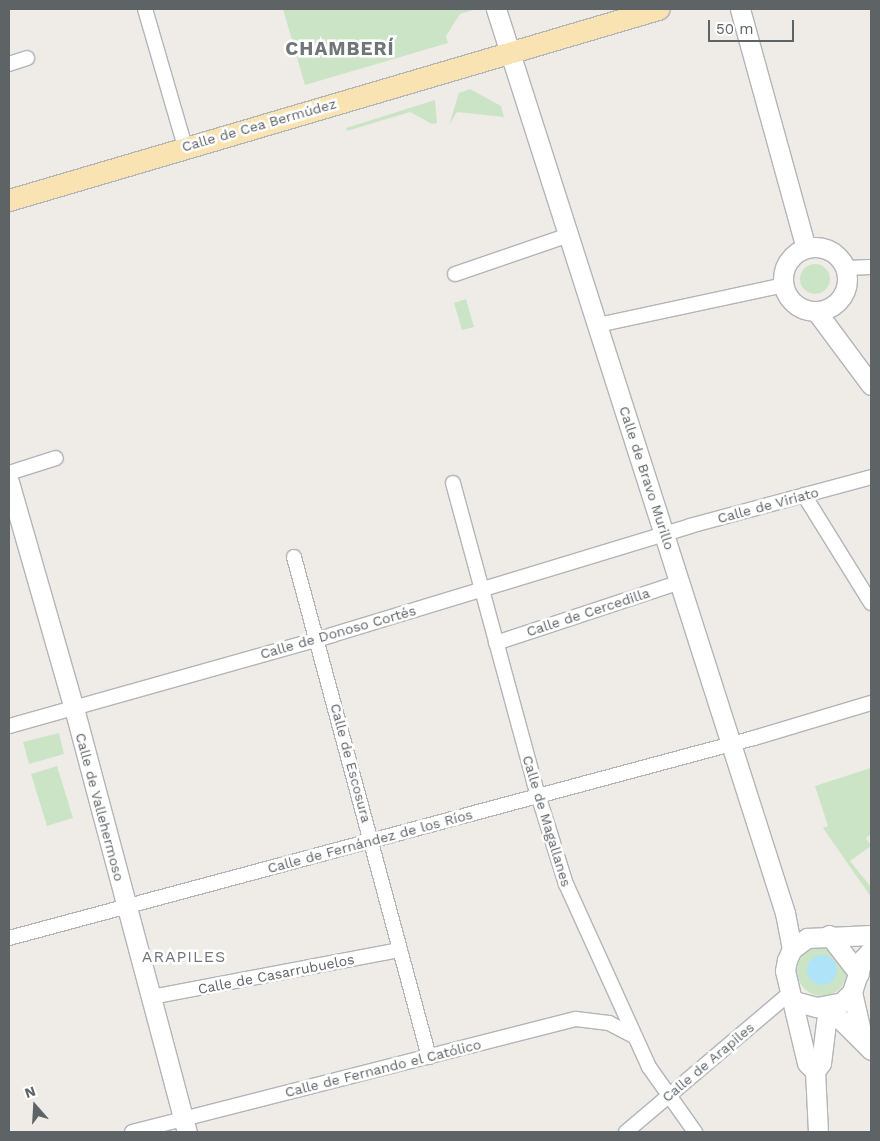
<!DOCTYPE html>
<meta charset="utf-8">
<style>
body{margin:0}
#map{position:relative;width:880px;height:1141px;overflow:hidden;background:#efece7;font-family:"Work Sans",sans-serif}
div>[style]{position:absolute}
.green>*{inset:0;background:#cbe4c6}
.round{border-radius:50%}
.water>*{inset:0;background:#aee3f8}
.roads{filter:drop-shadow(1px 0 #b2b5b8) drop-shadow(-1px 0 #b2b5b8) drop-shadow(0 1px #b2b5b8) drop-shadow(0 -1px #b2b5b8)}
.street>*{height:14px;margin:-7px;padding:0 7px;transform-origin:7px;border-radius:7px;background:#fff}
.secondary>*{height:19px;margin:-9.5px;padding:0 9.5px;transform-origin:9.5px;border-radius:9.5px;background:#fff}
.secondary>.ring{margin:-9.5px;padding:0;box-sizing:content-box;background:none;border:19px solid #fff;border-radius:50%}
.primary>*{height:21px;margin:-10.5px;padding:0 10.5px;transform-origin:10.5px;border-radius:10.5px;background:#f9e3b3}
span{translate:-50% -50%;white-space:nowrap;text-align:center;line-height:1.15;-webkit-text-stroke:5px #fff;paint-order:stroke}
.street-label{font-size:14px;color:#5e6366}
.quarter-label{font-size:16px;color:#707578;letter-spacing:1px}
.district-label{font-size:19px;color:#707578;font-weight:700;letter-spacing:1px}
.frame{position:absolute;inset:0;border:10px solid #5e6366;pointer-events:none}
.north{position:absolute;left:10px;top:1081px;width:50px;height:50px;-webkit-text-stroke:4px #fff;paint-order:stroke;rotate:341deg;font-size:14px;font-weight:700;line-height:20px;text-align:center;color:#5e6366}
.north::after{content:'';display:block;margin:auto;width:18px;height:22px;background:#5e6366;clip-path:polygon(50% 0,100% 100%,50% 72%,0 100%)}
.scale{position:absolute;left:708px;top:20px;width:86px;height:22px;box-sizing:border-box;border:2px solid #5e6366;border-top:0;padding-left:6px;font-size:15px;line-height:18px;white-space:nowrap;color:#5e6366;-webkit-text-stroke:4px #fff;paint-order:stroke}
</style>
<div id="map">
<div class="green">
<div style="clip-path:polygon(283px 9px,472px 9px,473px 10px,460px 14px,446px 36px,448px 43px,305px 85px)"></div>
<div style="clip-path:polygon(470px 89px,501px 106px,504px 117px,457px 112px,449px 125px,459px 93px)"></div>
<div style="clip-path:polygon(435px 100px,437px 123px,432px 124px,410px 112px,347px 131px,346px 128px)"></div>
<div class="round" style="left:800px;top:264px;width:30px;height:30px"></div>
<div style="clip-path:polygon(466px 299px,474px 327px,462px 330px,454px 303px)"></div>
<div style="clip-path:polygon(59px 733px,64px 754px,29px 764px,23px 742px)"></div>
<div style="clip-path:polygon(57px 766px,73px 818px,47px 826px,31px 774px)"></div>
<div style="clip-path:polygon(871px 768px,871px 834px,866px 838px,871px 846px,850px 861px,871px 887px,871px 897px,823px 828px,828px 826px,815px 786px)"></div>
<div class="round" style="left:797px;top:946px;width:50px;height:50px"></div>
</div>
<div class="water">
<div class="round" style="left:807px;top:955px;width:30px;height:30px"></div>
</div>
<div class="roads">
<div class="street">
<div style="left:145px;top:9px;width:144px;rotate:73.8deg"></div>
<div style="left:9px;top:64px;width:19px;rotate:-18deg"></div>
<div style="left:845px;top:268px;width:26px;rotate:-2deg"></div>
<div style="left:455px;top:274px;width:120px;rotate:-18.9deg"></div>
<div style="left:598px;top:325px;width:190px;rotate:-12.1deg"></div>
<div style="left:9px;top:473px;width:49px;rotate:-17.7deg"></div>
<div style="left:453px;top:483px;width:310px;rotate:74.8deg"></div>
<div style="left:534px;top:782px;width:107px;rotate:72.6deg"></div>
<div style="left:566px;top:884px;width:201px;rotate:65.6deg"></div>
<div style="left:649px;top:1067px;width:80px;rotate:54.7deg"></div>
<div style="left:804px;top:495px;width:127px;rotate:58.2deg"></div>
<div style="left:294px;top:557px;width:518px;rotate:74.89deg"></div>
<div style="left:496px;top:643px;width:194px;rotate:-18.3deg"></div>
<div style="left:9px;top:726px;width:336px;rotate:-15.7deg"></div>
<div style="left:332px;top:635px;width:374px;rotate:-16.9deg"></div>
<div style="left:690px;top:526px;width:188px;rotate:-15.1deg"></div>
<div style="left:9px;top:938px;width:771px;rotate:-15.03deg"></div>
<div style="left:754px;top:738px;width:122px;rotate:-16.7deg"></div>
<div style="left:151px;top:997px;width:253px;rotate:-10.7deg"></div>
<div style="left:132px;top:1132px;width:458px;rotate:-14.3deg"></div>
<div style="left:576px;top:1019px;width:33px;rotate:7deg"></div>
<div style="left:609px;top:1023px;width:27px;rotate:28deg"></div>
<div style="left:626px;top:1132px;width:216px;rotate:-40.3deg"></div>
</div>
<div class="secondary">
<div style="left:496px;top:9px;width:949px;rotate:72.27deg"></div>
<div style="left:785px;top:913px;width:37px;rotate:79deg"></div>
<div style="left:740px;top:9px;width:248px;rotate:74.6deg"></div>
<div class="ring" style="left:783px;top:247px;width:45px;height:45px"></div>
<div style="left:816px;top:311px;width:92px;rotate:53.4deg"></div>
<div style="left:9px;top:482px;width:235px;rotate:74deg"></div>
<div style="left:74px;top:708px;width:439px;rotate:75.1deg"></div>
<div style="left:829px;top:935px;width:49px;rotate:52.4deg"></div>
<div style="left:852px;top:992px;width:49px;rotate:77.1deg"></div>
<div style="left:794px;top:1001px;width:24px;rotate:15deg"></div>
<div style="left:817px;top:1007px;width:25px;rotate:-11deg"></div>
<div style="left:842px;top:1002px;width:14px;rotate:-45deg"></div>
<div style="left:852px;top:992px;width:35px;rotate:-72deg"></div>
<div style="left:863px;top:959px;width:12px;rotate:-48deg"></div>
<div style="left:828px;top:1007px;width:61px;rotate:45deg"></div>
<div style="left:815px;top:1071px;width:11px;rotate:-135deg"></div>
<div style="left:807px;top:1063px;width:95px;rotate:-103.4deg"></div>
<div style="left:785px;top:971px;width:11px;rotate:-80deg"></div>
<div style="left:787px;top:960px;width:12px;rotate:-66deg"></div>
<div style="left:792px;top:949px;width:19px;rotate:-36deg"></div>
<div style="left:807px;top:938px;width:64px;rotate:-2.7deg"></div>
<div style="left:818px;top:1132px;width:61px;rotate:-92.8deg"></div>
<div style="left:815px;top:1071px;width:10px;rotate:-53deg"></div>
<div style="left:821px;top:1063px;width:56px;rotate:-82.9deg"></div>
</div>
<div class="primary">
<div style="left:9px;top:200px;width:677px;rotate:-16.4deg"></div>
</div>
</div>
<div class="street-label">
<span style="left:259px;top:125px;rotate:-16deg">Calle de Cea Bermúdez</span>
<span style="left:647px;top:478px;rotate:72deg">Calle de Bravo Murillo</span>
<span style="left:768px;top:505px;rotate:-15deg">Calle de Viriato</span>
<span style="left:588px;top:612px;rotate:-18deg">Calle de Cercedilla</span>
<span style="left:338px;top:632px;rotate:-16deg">Calle de Donoso Cortés</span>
<span style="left:351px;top:763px;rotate:75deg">Calle de Escosura</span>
<span style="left:100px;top:807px;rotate:75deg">Calle de Vallehermoso</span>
<span style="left:547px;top:821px;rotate:73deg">Calle de Magallanes</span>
<span style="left:370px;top:841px;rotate:-15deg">Calle de Fernández de los Ríos</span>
<span style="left:276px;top:974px;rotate:-11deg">Calle de Casarrubuelos</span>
<span style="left:708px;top:1062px;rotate:-40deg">Calle de Arapiles</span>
<span style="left:383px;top:1068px;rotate:-14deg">Calle de Fernando el Católico</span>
</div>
<div class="quarter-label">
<span style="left:184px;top:957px">ARAPILES</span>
</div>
<div class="district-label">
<span style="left:340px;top:49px">CHAMBERÍ</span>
</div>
<div class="frame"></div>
<div class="north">N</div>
<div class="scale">50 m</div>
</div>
